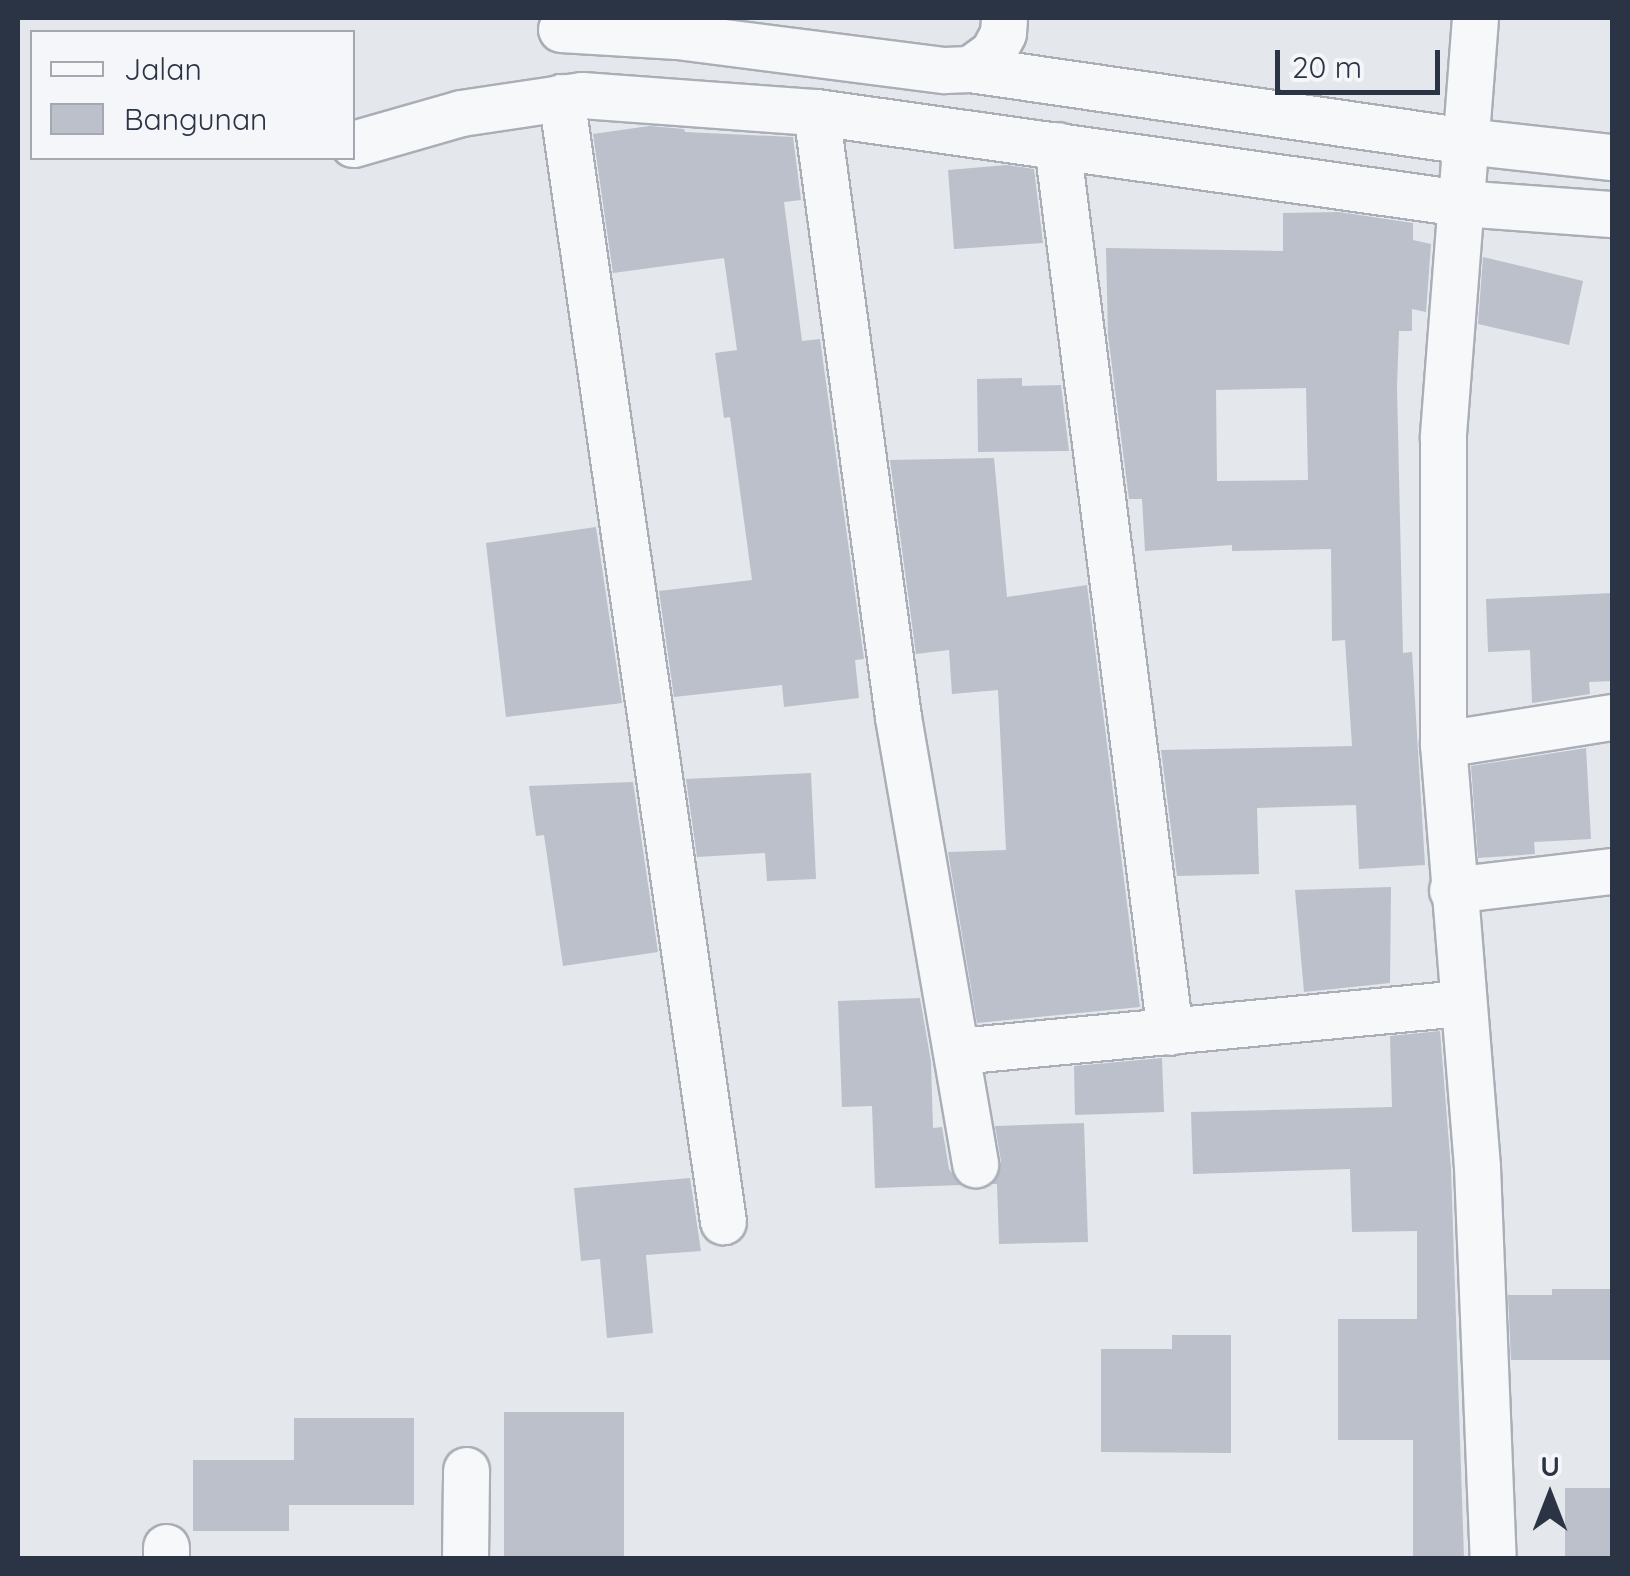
<!DOCTYPE html>
<style>
body{margin:0}
#map{position:relative;width:1630px;height:1576px;overflow:hidden;background:#e4e7ec;font-family:Quicksand,sans-serif}
div>[style]{position:absolute}
.building>*{inset:0;background:#bbc0ca}
.roads{filter:drop-shadow(2px 0 #a9aeb7) drop-shadow(-2px 0 #a9aeb7) drop-shadow(0 2px #a9aeb7) drop-shadow(0 -2px #a9aeb7)}
.street>*{height:45px;margin:-22.5px;padding:0 22.5px;transform-origin:22.5px;border-radius:22.5px;background:#f7f8fa}
span{translate:-50% -50%;white-space:nowrap;text-align:center;line-height:1.15;-webkit-text-stroke:8px #f4f6f9;paint-order:stroke}
.frame{position:absolute;inset:0;border:20px solid #2b3445;pointer-events:none}
.legend{position:absolute;left:30px;top:30px;width:325px;height:130px;box-sizing:border-box;background:#f4f6f9;border:2px solid #a4a8b1;margin:0;padding:12px 18px;list-style:none;font-size:30px;color:#2b3445}
.legend li{display:flex;align-items:center;gap:20px;height:50px}
.legend b{width:50px;border:2px solid #a4a8b1}
.north{position:absolute;left:1500px;top:1446px;width:100px;height:100px;-webkit-text-stroke:8px #f4f6f9;paint-order:stroke;rotate:0deg;font-size:28px;font-weight:700;line-height:40px;text-align:center;color:#2b3445}
.north::after{content:'';display:block;margin:auto;width:35px;height:45px;background:#2b3445;clip-path:polygon(50% 0,100% 100%,50% 72%,0 100%)}
.scale{position:absolute;left:1275px;top:50px;width:165px;height:45px;box-sizing:border-box;border:5px solid #2b3445;border-top:0;padding-left:12px;font-size:30px;line-height:35px;white-space:nowrap;color:#2b3445;-webkit-text-stroke:8px #f4f6f9;paint-order:stroke}
</style>
<div id="map">
<div class="building">
<div style="clip-path:polygon(649px 126px,684px 129px,685px 132px,793px 137px,801px 200px,784px 202px,802px 341px,820px 339px,864px 659px,855px 660px,859px 698px,784px 707px,782px 685px,674px 697px,659px 591px,752px 580px,730px 417px,724px 418px,715px 353px,737px 350px,724px 258px,613px 273px,593px 134px)"></div>
<div style="clip-path:polygon(1007px 165px,1034px 169px,1043px 243px,954px 249px,948px 170px)"></div>
<div style="clip-path:polygon(evenodd,1339px 212px,1413px 223px,1413px 240px,1431px 244px,1426px 312px,1412px 309px,1412px 331px,1399px 331px,1397px 387px,1403px 653px,1412px 652px,1425px 865px,1359px 869px,1356px 805px,1257px 808px,1259px 874px,1177px 876px,1161px 750px,1352px 746px,1345px 640px,1332px 641px,1331px 549px,1232px 551px,1232px 545px,1145px 551px,1142px 499px,1129px 499px,1108px 335px,1106px 248px,1283px 251px,1283px 213px,1339px 212px,1306px 388px,1308px 480px,1217px 481px,1216px 390px,1306px 388px)"></div>
<div style="clip-path:polygon(1483px 257px,1583px 281px,1569px 345px,1478px 324px)"></div>
<div style="clip-path:polygon(1022px 378px,1022px 386px,1061px 385px,1069px 451px,978px 452px,977px 379px)"></div>
<div style="clip-path:polygon(994px 458px,1007px 597px,1087px 585px,1140px 1007px,977px 1023px,948px 852px,1006px 850px,998px 690px,952px 694px,949px 650px,916px 654px,890px 460px)"></div>
<div style="clip-path:polygon(596px 527px,622px 703px,506px 717px,486px 543px)"></div>
<div style="clip-path:polygon(1612px 593px,1612px 681px,1589px 682px,1590px 694px,1532px 703px,1530px 650px,1488px 652px,1486px 599px)"></div>
<div style="clip-path:polygon(1586px 748px,1591px 839px,1534px 842px,1535px 854px,1478px 858px,1471px 766px)"></div>
<div style="clip-path:polygon(811px 773px,816px 879px,767px 881px,765px 853px,697px 857px,686px 779px)"></div>
<div style="clip-path:polygon(633px 782px,658px 952px,563px 966px,544px 835px,536px 836px,529px 786px)"></div>
<div style="clip-path:polygon(1391px 887px,1390px 983px,1304px 992px,1295px 890px)"></div>
<div style="clip-path:polygon(920px 998px,931px 1062px,933px 1128px,942px 1127px,949px 1169px,961px 1185px,875px 1188px,872px 1106px,842px 1107px,838px 1001px)"></div>
<div style="clip-path:polygon(1440px 1031px,1451px 1169px,1464px 1558px,1413px 1558px,1413px 1440px,1338px 1440px,1338px 1319px,1417px 1319px,1417px 1231px,1352px 1232px,1350px 1169px,1193px 1174px,1191px 1112px,1392px 1107px,1390px 1036px)"></div>
<div style="clip-path:polygon(1162px 1058px,1164px 1112px,1075px 1115px,1074px 1066px)"></div>
<div style="clip-path:polygon(1084px 1123px,1088px 1242px,999px 1244px,997px 1184px,992px 1184px,1001px 1161px,995px 1126px)"></div>
<div style="clip-path:polygon(690px 1178px,701px 1251px,646px 1255px,653px 1333px,607px 1338px,600px 1259px,581px 1261px,574px 1188px)"></div>
<div style="clip-path:polygon(1552px 1289px,1612px 1289px,1612px 1360px,1511px 1360px,1508px 1295px,1552px 1295px)"></div>
<div style="clip-path:polygon(1172px 1335px,1231px 1335px,1231px 1453px,1101px 1452px,1101px 1349px,1172px 1349px)"></div>
<div style="clip-path:polygon(504px 1412px,624px 1412px,624px 1558px,504px 1558px)"></div>
<div style="clip-path:polygon(294px 1418px,414px 1418px,414px 1505px,289px 1505px,289px 1531px,193px 1531px,193px 1460px,294px 1460px)"></div>
<div style="clip-path:polygon(1565px 1488px,1612px 1488px,1612px 1556px,1565px 1556px)"></div>
</div>
<div class="roads">
<div class="street">
<div style="left:1475px;top:18px;width:421px;rotate:94.4deg"></div>
<div style="left:1443px;top:438px;width:306px;rotate:90deg"></div>
<div style="left:1443px;top:744px;width:424px;rotate:85.4deg"></div>
<div style="left:1477px;top:1167px;width:391px;rotate:87.7deg"></div>
<div style="left:561px;top:29px;width:116px;rotate:3.5deg"></div>
<div style="left:677px;top:36px;width:269px;rotate:7.3deg"></div>
<div style="left:944px;top:70px;width:26px;rotate:-2deg"></div>
<div style="left:970px;top:69px;width:29px;rotate:-36deg"></div>
<div style="left:993px;top:52px;width:21px;rotate:-62deg"></div>
<div style="left:1003px;top:33px;width:15px;rotate:-86deg"></div>
<div style="left:970px;top:69px;width:501px;rotate:8.26deg"></div>
<div style="left:1466px;top:141px;width:147px;rotate:6.3deg"></div>
<div style="left:561px;top:97px;width:1136px;rotate:81.8deg"></div>
<div style="left:816px;top:112px;width:611px;rotate:82.28deg"></div>
<div style="left:898px;top:717px;width:454px;rotate:80.2deg"></div>
<div style="left:353px;top:144px;width:112px;rotate:-16deg"></div>
<div style="left:461px;top:113px;width:122px;rotate:-8.5deg"></div>
<div style="left:582px;top:95px;width:235px;rotate:4.2deg"></div>
<div style="left:816px;top:112px;width:651px;rotate:8.03deg"></div>
<div style="left:1461px;top:203px;width:151px;rotate:4.2deg"></div>
<div style="left:1057px;top:145px;width:894px;rotate:82.74deg"></div>
<div style="left:1443px;top:744px;width:171px;rotate:-9.1deg"></div>
<div style="left:1452px;top:890px;width:161px;rotate:-6.8deg"></div>
<div style="left:958px;top:1051px;width:505px;rotate:-5.45deg"></div>
<div style="left:166px;top:1547px;width:11px;rotate:90deg"></div>
<div style="left:465px;top:1558px;width:88px;rotate:-89.3deg"></div>
</div>
</div>
<div class="frame"></div>
<ul class="legend">
<li><b style="height:12px;background:#f7f8fa"></b>Jalan</li>
<li><b style="height:28px;background:#bbc0ca"></b>Bangunan</li>
</ul>
<div class="north">U</div>
<div class="scale">20 m</div>
</div>
